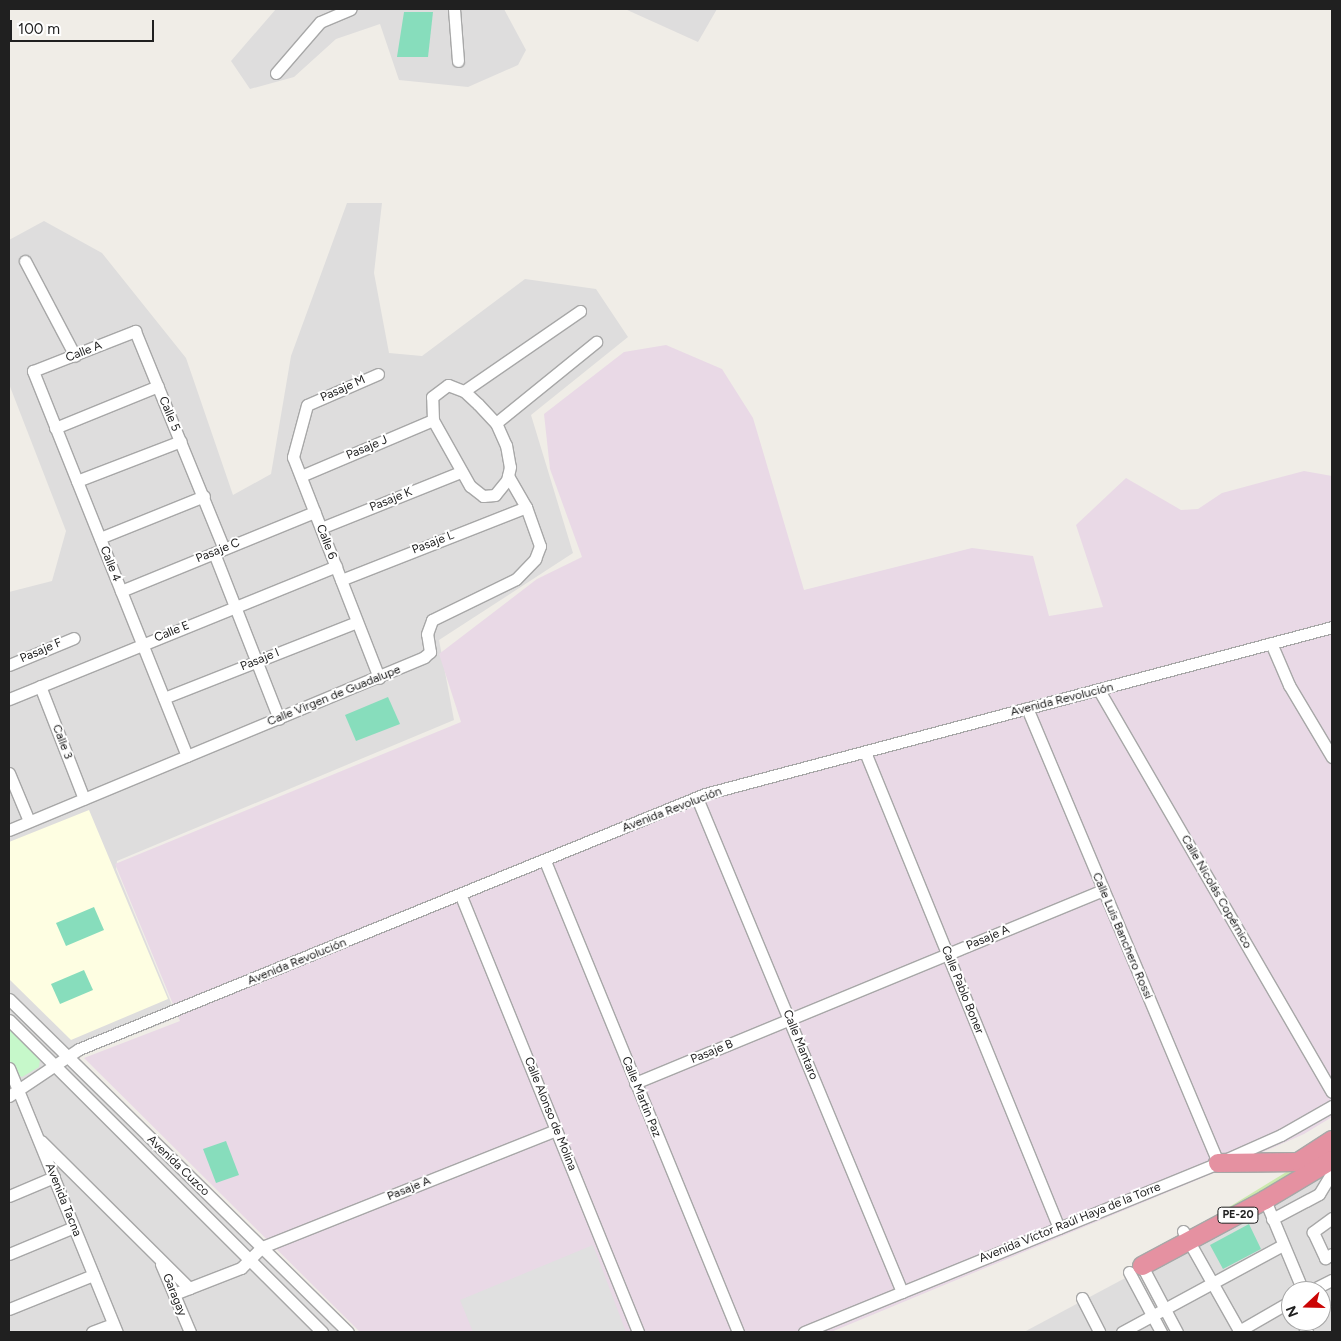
<!DOCTYPE html>
<meta charset="utf-8">
<style>
body{margin:0}
#map{position:relative;width:1341px;height:1341px;overflow:hidden;background:#f0ede7;font-family:Figtree,sans-serif}
div>[style]{position:absolute}
.residential>*{inset:0;background:#dedddd}
.industrial>*{inset:0;background:#e9d9e6}
.education>*{inset:0;background:#fefee2}
.grass>*{inset:0;background:#cbe9ae}
.park>*{inset:0;background:#c6f8ca}
.pitch>*{inset:0;background:#87ddbc}
.parking>*{inset:0;background:#e0e0e0}
.roads{filter:drop-shadow(1px 0 #a7a7a7) drop-shadow(-1px 0 #a7a7a7) drop-shadow(0 1px #a7a7a7) drop-shadow(0 -1px #a7a7a7)}
.minor>*{height:11px;margin:-5.5px;padding:0 5.5px;transform-origin:5.5px;border-radius:5.5px;background:#fff}
.highway>*{height:18px;margin:-9px;padding:0 9px;transform-origin:9px;border-radius:9px;background:#e591a1}
span{translate:-50% -50%;white-space:nowrap;text-align:center;line-height:1.15;-webkit-text-stroke:4px #fff;paint-order:stroke}
.shield-label span{padding:1px 4px;background:#fff;border:1px solid;border-radius:4px;-webkit-text-stroke-width:0}
.shield-label{font-size:11px;color:#202020;font-weight:700}
.street-label{font-size:12px;color:#202020}
.frame{position:absolute;inset:0;border:10px solid #202020;pointer-events:none}
.north{position:absolute;left:1281px;top:1281px;width:50px;height:50px;box-sizing:border-box;background:#fff;border:1px solid #a6a6a6;border-radius:50%;rotate:249deg;font-size:14px;font-weight:700;line-height:20px;text-align:center;color:#202020}
.north::after{content:'';display:block;margin:auto;width:18px;height:22px;background:#cb0505;clip-path:polygon(50% 0,100% 100%,50% 72%,0 100%)}
.scale{position:absolute;left:10px;top:20px;width:144px;height:22px;box-sizing:border-box;border:2px solid #202020;border-top:0;padding-left:6px;font-size:15px;line-height:18px;white-space:nowrap;color:#202020;-webkit-text-stroke:4px #fff;paint-order:stroke}
</style>
<div id="map">
<div class="residential">
<div style="clip-path:polygon(276px 9px,504px 9px,526px 50px,518px 65px,468px 87px,399px 80px,380px 24px,336px 39px,294px 77px,250px 89px,231px 61px)"></div>
<div style="clip-path:polygon(625px 9px,717px 9px,698px 42px)"></div>
<div style="clip-path:polygon(347px 203px,382px 203px,374px 273px,389px 353px,422px 356px,525px 279px,596px 289px,628px 337px,531px 415px,573px 553px,439px 640px,454px 720px,117px 861px,116px 869px,172px 1005px,169px 1021px,78px 1057px,355px 1332px,9px 1332px,9px 592px,52px 581px,66px 531px,9px 384px,9px 240px,44px 221px,102px 253px,186px 358px,233px 495px,271px 474px,291px 356px)"></div>
<div style="clip-path:polygon(evenodd,1332px 1164px,1332px 1332px,1024px 1332px,1159px 1260px,1332px 1164px,1291px 1291px,1321px 1291px,1321px 1321px,1291px 1321px,1291px 1291px)"></div>
</div>
<div class="industrial">
<div style="clip-path:polygon(666px 345px,722px 369px,753px 418px,804px 590px,972px 548px,1033px 556px,1049px 616px,1103px 607px,1076px 525px,1126px 478px,1181px 510px,1198px 509px,1222px 493px,1304px 471px,1332px 476px,1332px 1117px,1304px 1134px,1231px 1166px,831px 1332px,360px 1332px,84px 1058px,180px 1021px,115px 864px,461px 722px,439px 654px,537px 579px,582px 557px,550px 469px,544px 414px,624px 352px)"></div>
</div>
<div class="education">
<div style="clip-path:polygon(89px 810px,168px 999px,71px 1040px,9px 979px,9px 842px)"></div>
</div>
<div class="grass">
<div style="clip-path:polygon(1332px 1144px,1332px 1154px,1202px 1227px,1203px 1223px)"></div>
</div>
<div class="park">
<div style="clip-path:polygon(9px 1028px,40px 1059px,39px 1067px,22px 1077px,16px 1074px,9px 1061px)"></div>
</div>
<div class="pitch">
<div style="clip-path:polygon(404px 12px,433px 12px,428px 57px,397px 57px)"></div>
<div style="clip-path:polygon(388px 697px,400px 724px,356px 741px,345px 715px)"></div>
<div style="clip-path:polygon(94px 907px,104px 930px,66px 946px,56px 923px)"></div>
<div style="clip-path:polygon(84px 970px,93px 990px,60px 1004px,51px 984px)"></div>
<div style="clip-path:polygon(226px 1141px,239px 1175px,216px 1183px,203px 1149px)"></div>
<div style="clip-path:polygon(1249px 1224px,1261px 1249px,1223px 1269px,1210px 1245px)"></div>
</div>
<div class="parking">
<div style="clip-path:polygon(593px 1245px,626px 1332px,473px 1332px,460px 1300px)"></div>
</div>
<div class="roads">
<div class="minor">
<div style="left:454px;top:9px;width:52px;rotate:85.6deg"></div>
<div style="left:276px;top:73px;width:67px;rotate:-49.2deg"></div>
<div style="left:320px;top:22px;width:33px;rotate:-23deg"></div>
<div style="left:25px;top:261px;width:107px;rotate:62.2deg"></div>
<div style="left:378px;top:374px;width:77px;rotate:156.4deg"></div>
<div style="left:307px;top:405px;width:54px;rotate:105.1deg"></div>
<div style="left:293px;top:457px;width:237px;rotate:68.7deg"></div>
<div style="left:448px;top:385px;width:17px;rotate:21deg"></div>
<div style="left:464px;top:391px;width:19px;rotate:43deg"></div>
<div style="left:478px;top:404px;width:26px;rotate:47deg"></div>
<div style="left:496px;top:423px;width:24px;rotate:66deg"></div>
<div style="left:506px;top:445px;width:22px;rotate:80deg"></div>
<div style="left:510px;top:467px;width:13px;rotate:103deg"></div>
<div style="left:507px;top:480px;width:19px;rotate:129deg"></div>
<div style="left:495px;top:495px;width:12px;rotate:175deg"></div>
<div style="left:483px;top:496px;width:16px;rotate:-142deg"></div>
<div style="left:470px;top:486px;width:76px;rotate:-119.3deg"></div>
<div style="left:433px;top:420px;width:23px;rotate:-92deg"></div>
<div style="left:432px;top:397px;width:20px;rotate:-37deg"></div>
<div style="left:464px;top:391px;width:141px;rotate:-34.6deg"></div>
<div style="left:496px;top:423px;width:129px;rotate:-39deg"></div>
<div style="left:55px;top:428px;width:111px;rotate:-22.2deg"></div>
<div style="left:301px;top:476px;width:143px;rotate:-23deg"></div>
<div style="left:77px;top:481px;width:111px;rotate:-21deg"></div>
<div style="left:321px;top:528px;width:150px;rotate:-21.9deg"></div>
<div style="left:100px;top:538px;width:112px;rotate:-22deg"></div>
<div style="left:214px;top:553px;width:178px;rotate:68.6deg"></div>
<div style="left:341px;top:580px;width:199px;rotate:-21.5deg"></div>
<div style="left:121px;top:591px;width:209px;rotate:-22.2deg"></div>
<div style="left:1271px;top:643px;width:46px;rotate:66.8deg"></div>
<div style="left:1289px;top:685px;width:84px;rotate:59.2deg"></div>
<div style="left:9px;top:665px;width:70px;rotate:-22.6deg"></div>
<div style="left:40px;top:686px;width:121px;rotate:68.7deg"></div>
<div style="left:1100px;top:692px;width:462px;rotate:59.9deg"></div>
<div style="left:164px;top:698px;width:207px;rotate:-21.5deg"></div>
<div style="left:9px;top:699px;width:353px;rotate:-22.1deg"></div>
<div style="left:1027px;top:708px;width:493px;rotate:67.2deg"></div>
<div style="left:865px;top:752px;width:514px;rotate:67.83deg"></div>
<div style="left:187px;top:756px;width:415px;rotate:-111.8deg"></div>
<div style="left:33px;top:371px;width:110px;rotate:-21.4deg"></div>
<div style="left:135px;top:331px;width:235px;rotate:67.8deg"></div>
<div style="left:9px;top:773px;width:52px;rotate:67.4deg"></div>
<div style="left:697px;top:798px;width:535px;rotate:67.46deg"></div>
<div style="left:9px;top:830px;width:450px;rotate:-22.6deg"></div>
<div style="left:424px;top:657px;width:8px;rotate:-40deg"></div>
<div style="left:430px;top:652px;width:18px;rotate:-99deg"></div>
<div style="left:427px;top:634px;width:15px;rotate:-70deg"></div>
<div style="left:432px;top:620px;width:93px;rotate:-26deg"></div>
<div style="left:516px;top:579px;width:28px;rotate:-46deg"></div>
<div style="left:535px;top:559px;width:14px;rotate:-69deg"></div>
<div style="left:540px;top:546px;width:41px;rotate:-109.7deg"></div>
<div style="left:526px;top:507px;width:36px;rotate:-120deg"></div>
<div style="left:545px;top:861px;width:509px;rotate:67.72deg"></div>
<div style="left:461px;top:896px;width:471px;rotate:67.9deg"></div>
<div style="left:9px;top:999px;width:475px;rotate:44.5deg"></div>
<div style="left:9px;top:1020px;width:442px;rotate:44.9deg"></div>
<div style="left:9px;top:1068px;width:285px;rotate:67.8deg"></div>
<div style="left:635px;top:1083px;width:506px;rotate:-22.41deg"></div>
<div style="left:9px;top:1096px;width:84px;rotate:-33.9deg"></div>
<div style="left:79px;top:1049px;width:676px;rotate:-22.16deg"></div>
<div style="left:705px;top:794px;width:649px;rotate:-14.91deg"></div>
<div style="left:41px;top:1141px;width:209px;rotate:44.8deg"></div>
<div style="left:9px;top:1196px;width:49px;rotate:-22.9deg"></div>
<div style="left:1265px;top:1200px;width:99px;rotate:67.3deg"></div>
<div style="left:1332px;top:1218px;width:24px;rotate:144deg"></div>
<div style="left:1313px;top:1232px;width:29px;rotate:65deg"></div>
<div style="left:1325px;top:1258px;width:8px;rotate:-30deg"></div>
<div style="left:1272px;top:1219px;width:53px;rotate:-28deg"></div>
<div style="left:1319px;top:1194px;width:26px;rotate:-59deg"></div>
<div style="left:1183px;top:1231px;width:116px;rotate:60.6deg"></div>
<div style="left:9px;top:1254px;width:70px;rotate:-22.6deg"></div>
<div style="left:161px;top:1264px;width:74px;rotate:66.9deg"></div>
<div style="left:1142px;top:1266px;width:75px;rotate:62.1deg"></div>
<div style="left:1129px;top:1272px;width:68px;rotate:61.9deg"></div>
<div style="left:1310px;top:1291px;width:25px;rotate:-27deg"></div>
<div style="left:174px;top:1294px;width:72px;rotate:-21.2deg"></div>
<div style="left:241px;top:1268px;width:30px;rotate:-45deg"></div>
<div style="left:262px;top:1247px;width:316px;rotate:-21.7deg"></div>
<div style="left:1082px;top:1298px;width:38px;rotate:63deg"></div>
<div style="left:9px;top:1309px;width:91px;rotate:-22deg"></div>
<div style="left:1301px;top:1321px;width:13px;rotate:61deg"></div>
<div style="left:1239px;top:1331px;width:60px;rotate:-30deg"></div>
<div style="left:92px;top:1332px;width:22px;rotate:-21deg"></div>
<div style="left:804px;top:1332px;width:447px;rotate:-22.2deg"></div>
<div style="left:1218px;top:1163px;width:69px;rotate:-24deg"></div>
<div style="left:1281px;top:1135px;width:59px;rotate:-29.6deg"></div>
<div style="left:1122px;top:1332px;width:183px;rotate:-28.4deg"></div>
</div>
<div class="highway">
<div style="left:1218px;top:1163px;width:80px;rotate:-0.7deg"></div>
<div style="left:1298px;top:1162px;width:40px;rotate:-32.9deg"></div>
<div style="left:1142px;top:1266px;width:140px;rotate:-28.2deg"></div>
<div style="left:1265px;top:1200px;width:78px;rotate:-30.8deg"></div>
</div>
</div>
<div class="shield-label">
<span style="left:1238px;top:1215px">PE-20</span>
</div>
<div class="street-label">
<span style="left:84px;top:352px;rotate:-21deg">Calle A</span>
<span style="left:343px;top:389px;rotate:-24deg">Pasaje M</span>
<span style="left:169px;top:414px;rotate:67deg">Calle 5</span>
<span style="left:367px;top:448px;rotate:-23deg">Pasaje J</span>
<span style="left:391px;top:500px;rotate:-22deg">Pasaje K</span>
<span style="left:326px;top:542px;rotate:69deg">Calle 6</span>
<span style="left:433px;top:543px;rotate:-21deg">Pasaje L</span>
<span style="left:218px;top:551px;rotate:-22deg">Pasaje C</span>
<span style="left:110px;top:564px;rotate:68deg">Calle 4</span>
<span style="left:172px;top:632px;rotate:-22deg">Calle E</span>
<span style="left:41px;top:651px;rotate:-23deg">Pasaje F</span>
<span style="left:260px;top:660px;rotate:-22deg">Pasaje I</span>
<span style="left:334px;top:696px;rotate:-22deg">Calle Virgen de Guadalupe</span>
<span style="left:1062px;top:700px;rotate:-14deg">Avenida Revolución</span>
<span style="left:62px;top:742px;rotate:69deg">Calle 3</span>
<span style="left:672px;top:810px;rotate:-21deg">Avenida Revolución</span>
<span style="left:1216px;top:892px;rotate:60deg">Calle Nicolás Copérnico</span>
<span style="left:1122px;top:936px;rotate:67deg">Calle Luis Banchero Rossi</span>
<span style="left:988px;top:938px;rotate:-23deg">Pasaje A</span>
<span style="left:297px;top:962px;rotate:-22deg">Avenida Revolución</span>
<span style="left:962px;top:990px;rotate:68deg">Calle Pablo Boner</span>
<span style="left:800px;top:1045px;rotate:68deg">Calle Mantaro</span>
<span style="left:712px;top:1052px;rotate:-22deg">Pasaje B</span>
<span style="left:641px;top:1097px;rotate:68deg">Calle Martin Paz</span>
<span style="left:550px;top:1114px;rotate:68deg">Calle Alonso de Molina</span>
<span style="left:178px;top:1166px;rotate:44deg">Avenida Cuzco</span>
<span style="left:409px;top:1189px;rotate:-22deg">Pasaje A</span>
<span style="left:63px;top:1200px;rotate:68deg">Avenida Tacna</span>
<span style="left:1070px;top:1223px;rotate:-22deg">Avenida Víctor Raúl Haya de la Torre</span>
<span style="left:174px;top:1295px;rotate:68deg">Garagay</span>
</div>
<div class="frame"></div>
<div class="north">N</div>
<div class="scale">100 m</div>
</div>
